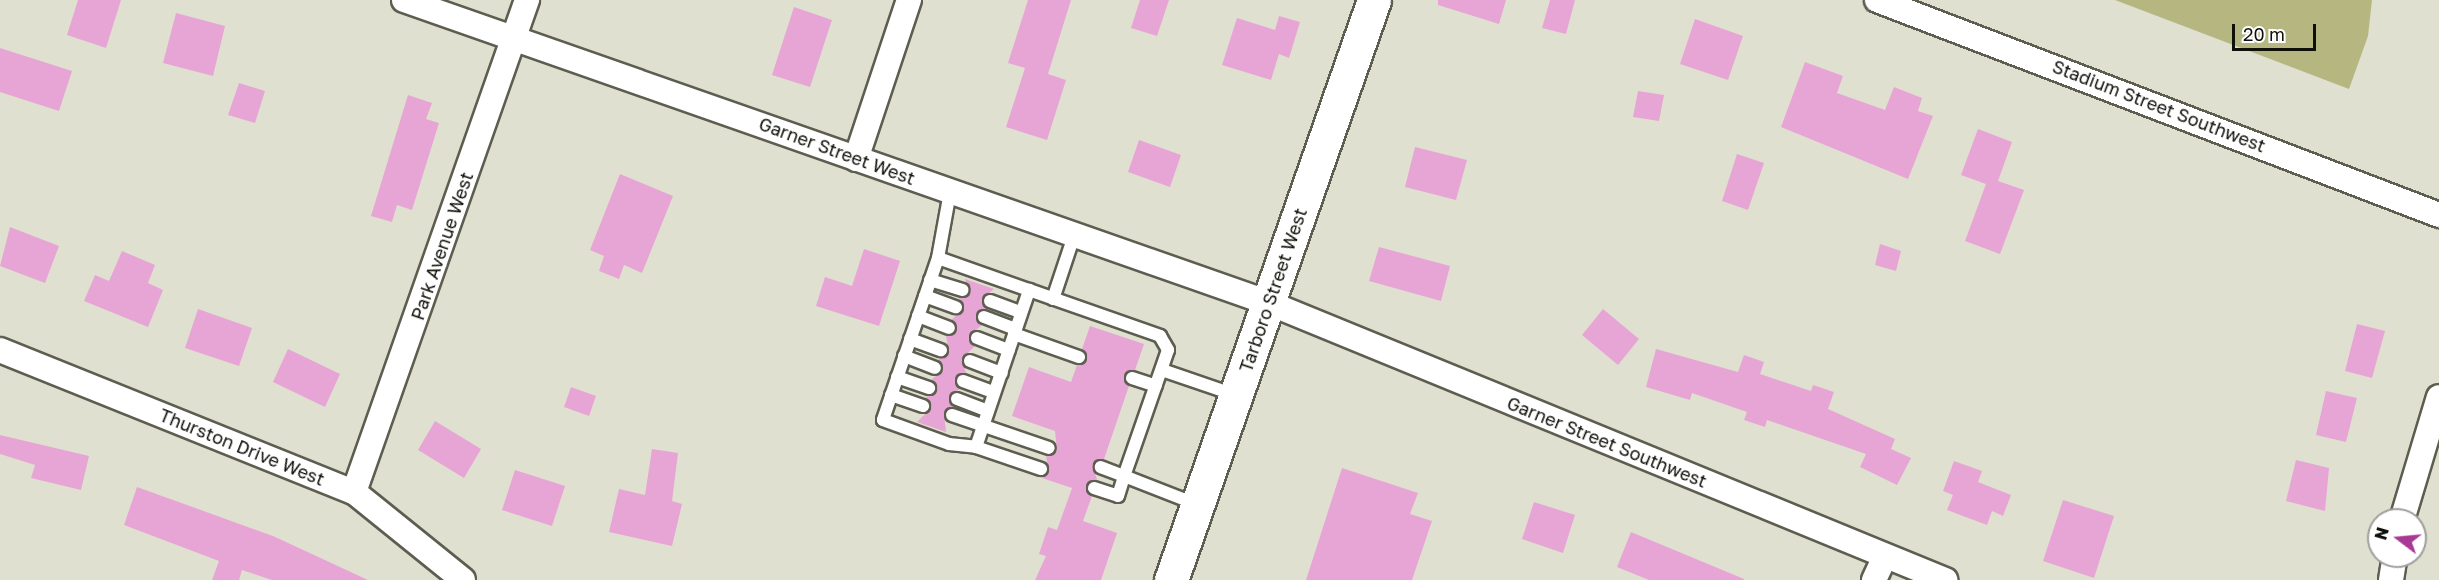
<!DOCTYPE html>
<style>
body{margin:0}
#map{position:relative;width:2439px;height:580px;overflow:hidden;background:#e0e0d1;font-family:"Golos Text",sans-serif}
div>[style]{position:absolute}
.green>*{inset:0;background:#b5b680}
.building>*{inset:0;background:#e6a5d5}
.roads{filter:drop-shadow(2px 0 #5d5d50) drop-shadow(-2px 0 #5d5d50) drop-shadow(0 2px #5d5d50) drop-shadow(0 -2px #5d5d50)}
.lane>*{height:12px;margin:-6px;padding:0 6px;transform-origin:6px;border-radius:6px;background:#fff}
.street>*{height:24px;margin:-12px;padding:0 12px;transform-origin:12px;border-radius:12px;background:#fff}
.secondary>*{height:33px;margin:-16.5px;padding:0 16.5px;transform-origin:16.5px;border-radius:16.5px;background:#fff}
span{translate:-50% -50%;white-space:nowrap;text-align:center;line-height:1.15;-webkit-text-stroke:4.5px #fff;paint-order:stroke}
.street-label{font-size:18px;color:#10100b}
.north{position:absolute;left:2367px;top:508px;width:60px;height:60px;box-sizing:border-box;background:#fff;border:2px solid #9f9f9d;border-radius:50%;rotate:286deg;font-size:16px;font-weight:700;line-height:24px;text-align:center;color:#10100b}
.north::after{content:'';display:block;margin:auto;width:21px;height:27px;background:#aa3995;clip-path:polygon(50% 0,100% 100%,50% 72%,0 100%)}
.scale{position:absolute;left:2232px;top:24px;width:84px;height:27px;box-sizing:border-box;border:3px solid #10100b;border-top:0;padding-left:8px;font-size:18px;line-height:21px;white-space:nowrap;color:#10100b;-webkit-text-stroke:4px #fff;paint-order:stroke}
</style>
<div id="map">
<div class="green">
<div style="clip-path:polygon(2115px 0,2372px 0,2368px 36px,2349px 89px)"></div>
</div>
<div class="building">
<div style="clip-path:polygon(78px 0,121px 0,106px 48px,67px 35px)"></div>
<div style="clip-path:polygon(1028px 0,1071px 0,1048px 74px,1066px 80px,1047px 140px,1006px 127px,1025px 68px,1008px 63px)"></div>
<div style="clip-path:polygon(1140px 0,1169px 0,1157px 36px,1131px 28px)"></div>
<div style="clip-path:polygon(1438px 0,1506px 0,1499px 24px,1438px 5px)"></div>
<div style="clip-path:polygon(1550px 0,1575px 0,1566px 34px,1542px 28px)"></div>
<div style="clip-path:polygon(794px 7px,832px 20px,810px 87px,772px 75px)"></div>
<div style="clip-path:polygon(176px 13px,225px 26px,213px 76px,163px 63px)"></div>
<div style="clip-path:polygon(1279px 16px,1300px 22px,1289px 58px,1279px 54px,1271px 80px,1222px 65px,1237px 18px,1275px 30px)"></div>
<div style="clip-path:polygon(1695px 19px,1743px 36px,1728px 80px,1680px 64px)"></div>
<div style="clip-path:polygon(0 48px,72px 71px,59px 111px,0 92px)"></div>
<div style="clip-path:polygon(1805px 62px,1843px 76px,1837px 93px,1885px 110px,1894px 87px,1922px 98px,1918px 111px,1933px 116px,1908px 179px,1781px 127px)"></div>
<div style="clip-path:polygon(239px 83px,265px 91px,255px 123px,228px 115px)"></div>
<div style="clip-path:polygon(1638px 91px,1664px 95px,1659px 121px,1633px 117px)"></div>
<div style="clip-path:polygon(408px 95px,432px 103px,426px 119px,439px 123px,412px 210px,397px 205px,392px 222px,371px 216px)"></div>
<div style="clip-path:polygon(1978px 129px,2012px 142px,1998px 181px,2024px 190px,2000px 254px,1965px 241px,1986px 184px,1961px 175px)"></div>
<div style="clip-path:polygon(1139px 140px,1181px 155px,1170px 187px,1128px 172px)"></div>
<div style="clip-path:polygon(1415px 147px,1467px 160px,1456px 200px,1405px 187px)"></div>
<div style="clip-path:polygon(1737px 154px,1764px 163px,1748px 210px,1722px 201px)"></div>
<div style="clip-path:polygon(620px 174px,673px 196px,642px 273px,624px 265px,619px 279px,599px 271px,604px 256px,590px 250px)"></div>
<div style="clip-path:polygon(10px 227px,59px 246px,45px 283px,0 266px)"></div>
<div style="clip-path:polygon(1880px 244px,1901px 251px,1896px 271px,1875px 265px)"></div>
<div style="clip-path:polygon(1379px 247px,1450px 266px,1441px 301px,1369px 281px)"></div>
<div style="clip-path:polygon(864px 249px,900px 261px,879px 326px,816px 306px,825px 277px,852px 286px)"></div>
<div style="clip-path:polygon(122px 251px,155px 265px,148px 283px,163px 290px,148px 327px,84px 301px,95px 275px,109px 281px)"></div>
<div style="clip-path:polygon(965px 279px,994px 289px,982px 299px,987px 309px,976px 315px,982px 325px,969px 336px,975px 346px,962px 359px,966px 373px,955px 379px,960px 389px,949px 397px,954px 407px,944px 413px,946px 432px,917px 422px,931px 408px,925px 398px,937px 390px,931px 380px,943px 370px,938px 360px,949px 352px,946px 336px,957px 330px,951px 320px,964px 309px,959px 298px,970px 293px)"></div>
<div style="clip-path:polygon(198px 309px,252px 328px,239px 366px,185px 348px)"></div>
<div style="clip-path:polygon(1603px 309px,1639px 339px,1618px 365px,1582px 335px)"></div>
<div style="clip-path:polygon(2357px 324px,2385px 331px,2372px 378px,2345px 371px)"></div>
<div style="clip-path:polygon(1090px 326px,1144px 344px,1135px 370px,1124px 375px,1129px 386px,1104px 459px,1093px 465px,1097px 480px,1086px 486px,1092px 496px,1083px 521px,1117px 533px,1101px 580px,1035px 580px,1046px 556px,1039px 554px,1048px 527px,1057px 530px,1072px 488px,1039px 477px,1049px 471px,1046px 456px,1057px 451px,1055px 431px,1012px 416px,1029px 367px,1071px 382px,1077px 365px,1087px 359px,1082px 349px)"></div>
<div style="clip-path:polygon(288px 349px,340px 374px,325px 407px,273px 382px)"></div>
<div style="clip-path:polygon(1656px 349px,1738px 372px,1744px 355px,1764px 362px,1760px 374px,1811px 391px,1813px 385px,1834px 392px,1828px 409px,1895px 439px,1891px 449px,1911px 458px,1897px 485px,1860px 467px,1866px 454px,1767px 420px,1765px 427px,1744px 420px,1747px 412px,1692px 393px,1690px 400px,1646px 387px)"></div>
<div style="clip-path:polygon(571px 387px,596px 396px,589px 416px,564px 407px)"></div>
<div style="clip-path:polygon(2326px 391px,2357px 398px,2346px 442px,2316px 435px)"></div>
<div style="clip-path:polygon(435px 421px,481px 449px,464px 478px,418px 450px)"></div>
<div style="clip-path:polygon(0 435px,89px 456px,81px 490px,31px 478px,35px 465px,0 454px)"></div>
<div style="clip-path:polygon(652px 449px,678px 453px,672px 501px,682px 504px,672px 546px,609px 532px,619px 489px,645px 495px)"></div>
<div style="clip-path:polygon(2296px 460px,2329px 468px,2325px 511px,2286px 501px)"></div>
<div style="clip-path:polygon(1954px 461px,1982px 471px,1978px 482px,2011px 495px,2003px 516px,1992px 511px,1987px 525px,1947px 510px,1953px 495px,1943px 491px)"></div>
<div style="clip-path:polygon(1342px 468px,1418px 493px,1410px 514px,1432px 521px,1412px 580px,1306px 580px)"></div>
<div style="clip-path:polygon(515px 470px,565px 486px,552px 526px,502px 510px)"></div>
<div style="clip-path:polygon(137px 487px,273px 536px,368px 580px,272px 580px,242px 570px,239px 580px,212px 580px,219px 561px,124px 525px)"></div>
<div style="clip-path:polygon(2063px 500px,2114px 516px,2094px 578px,2043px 561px)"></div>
<div style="clip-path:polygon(1534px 502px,1575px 515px,1563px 553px,1522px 539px)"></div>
<div style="clip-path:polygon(1631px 532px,1744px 579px,1744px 580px,1649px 580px,1617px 567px)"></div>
</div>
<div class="roads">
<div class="lane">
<div style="left:950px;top:192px;width:67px;rotate:100.3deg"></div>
<div style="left:938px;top:258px;width:171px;rotate:108.8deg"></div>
<div style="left:883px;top:420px;width:70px;rotate:20deg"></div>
<div style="left:949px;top:444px;width:27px;rotate:6deg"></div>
<div style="left:938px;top:258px;width:96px;rotate:19.4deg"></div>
<div style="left:930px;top:280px;width:34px;rotate:17deg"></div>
<div style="left:925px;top:296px;width:33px;rotate:20deg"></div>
<div style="left:1053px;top:299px;width:66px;rotate:-71.6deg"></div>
<div style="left:990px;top:301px;width:33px;rotate:20deg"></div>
<div style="left:918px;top:316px;width:33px;rotate:21deg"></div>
<div style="left:984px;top:317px;width:34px;rotate:21deg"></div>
<div style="left:1014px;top:334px;width:69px;rotate:19.5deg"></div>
<div style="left:977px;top:338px;width:34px;rotate:21deg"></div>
<div style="left:910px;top:339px;width:33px;rotate:20deg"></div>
<div style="left:904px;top:356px;width:33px;rotate:21deg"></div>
<div style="left:970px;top:361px;width:34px;rotate:21deg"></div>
<div style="left:1162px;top:370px;width:77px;rotate:18.9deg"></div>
<div style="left:897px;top:377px;width:34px;rotate:19deg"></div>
<div style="left:1132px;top:378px;width:25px;rotate:18deg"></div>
<div style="left:963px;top:381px;width:33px;rotate:20deg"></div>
<div style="left:891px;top:395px;width:34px;rotate:19deg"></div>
<div style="left:957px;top:399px;width:33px;rotate:21deg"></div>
<div style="left:952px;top:415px;width:102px;rotate:18.8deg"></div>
<div style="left:1041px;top:469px;width:69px;rotate:-161.3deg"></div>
<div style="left:976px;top:447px;width:166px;rotate:-71.3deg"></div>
<div style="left:1029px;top:290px;width:139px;rotate:19.3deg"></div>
<div style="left:1160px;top:336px;width:16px;rotate:60deg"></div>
<div style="left:1168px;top:350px;width:133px;rotate:109.2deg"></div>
<div style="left:1124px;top:476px;width:77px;rotate:21.3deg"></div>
<div style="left:1094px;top:488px;width:25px;rotate:18deg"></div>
<div style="left:1118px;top:496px;width:21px;rotate:-73deg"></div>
<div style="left:1124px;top:476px;width:25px;rotate:-159deg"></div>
</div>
<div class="street">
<div style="left:404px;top:0;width:917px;rotate:19.3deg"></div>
<div style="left:1269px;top:303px;width:731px;rotate:22.28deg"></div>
<div style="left:1877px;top:0;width:602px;rotate:20.93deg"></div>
<div style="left:856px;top:159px;width:168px;rotate:-71.6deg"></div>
<div style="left:0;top:350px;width:381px;rotate:21.9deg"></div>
<div style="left:354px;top:492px;width:140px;rotate:38.9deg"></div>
<div style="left:354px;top:492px;width:522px;rotate:-70.63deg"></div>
<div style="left:2402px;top:520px;width:128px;rotate:-73.3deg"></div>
<div style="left:1874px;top:580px;width:26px;rotate:-65deg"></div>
<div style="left:2391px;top:580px;width:24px;rotate:-81deg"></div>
</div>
<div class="secondary">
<div style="left:1171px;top:580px;width:614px;rotate:-70.71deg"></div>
</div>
</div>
<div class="street-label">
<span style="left:2159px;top:106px;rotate:21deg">Stadium Street Southwest</span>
<span style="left:837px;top:151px;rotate:20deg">Garner Street West</span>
<span style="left:442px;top:246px;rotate:-71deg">Park Avenue West</span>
<span style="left:1273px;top:290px;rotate:-71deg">Tarboro Street West</span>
<span style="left:1607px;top:442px;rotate:22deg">Garner Street Southwest</span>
<span style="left:242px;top:447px;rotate:22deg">Thurston Drive West</span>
</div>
<div class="north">N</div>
<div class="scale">20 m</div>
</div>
